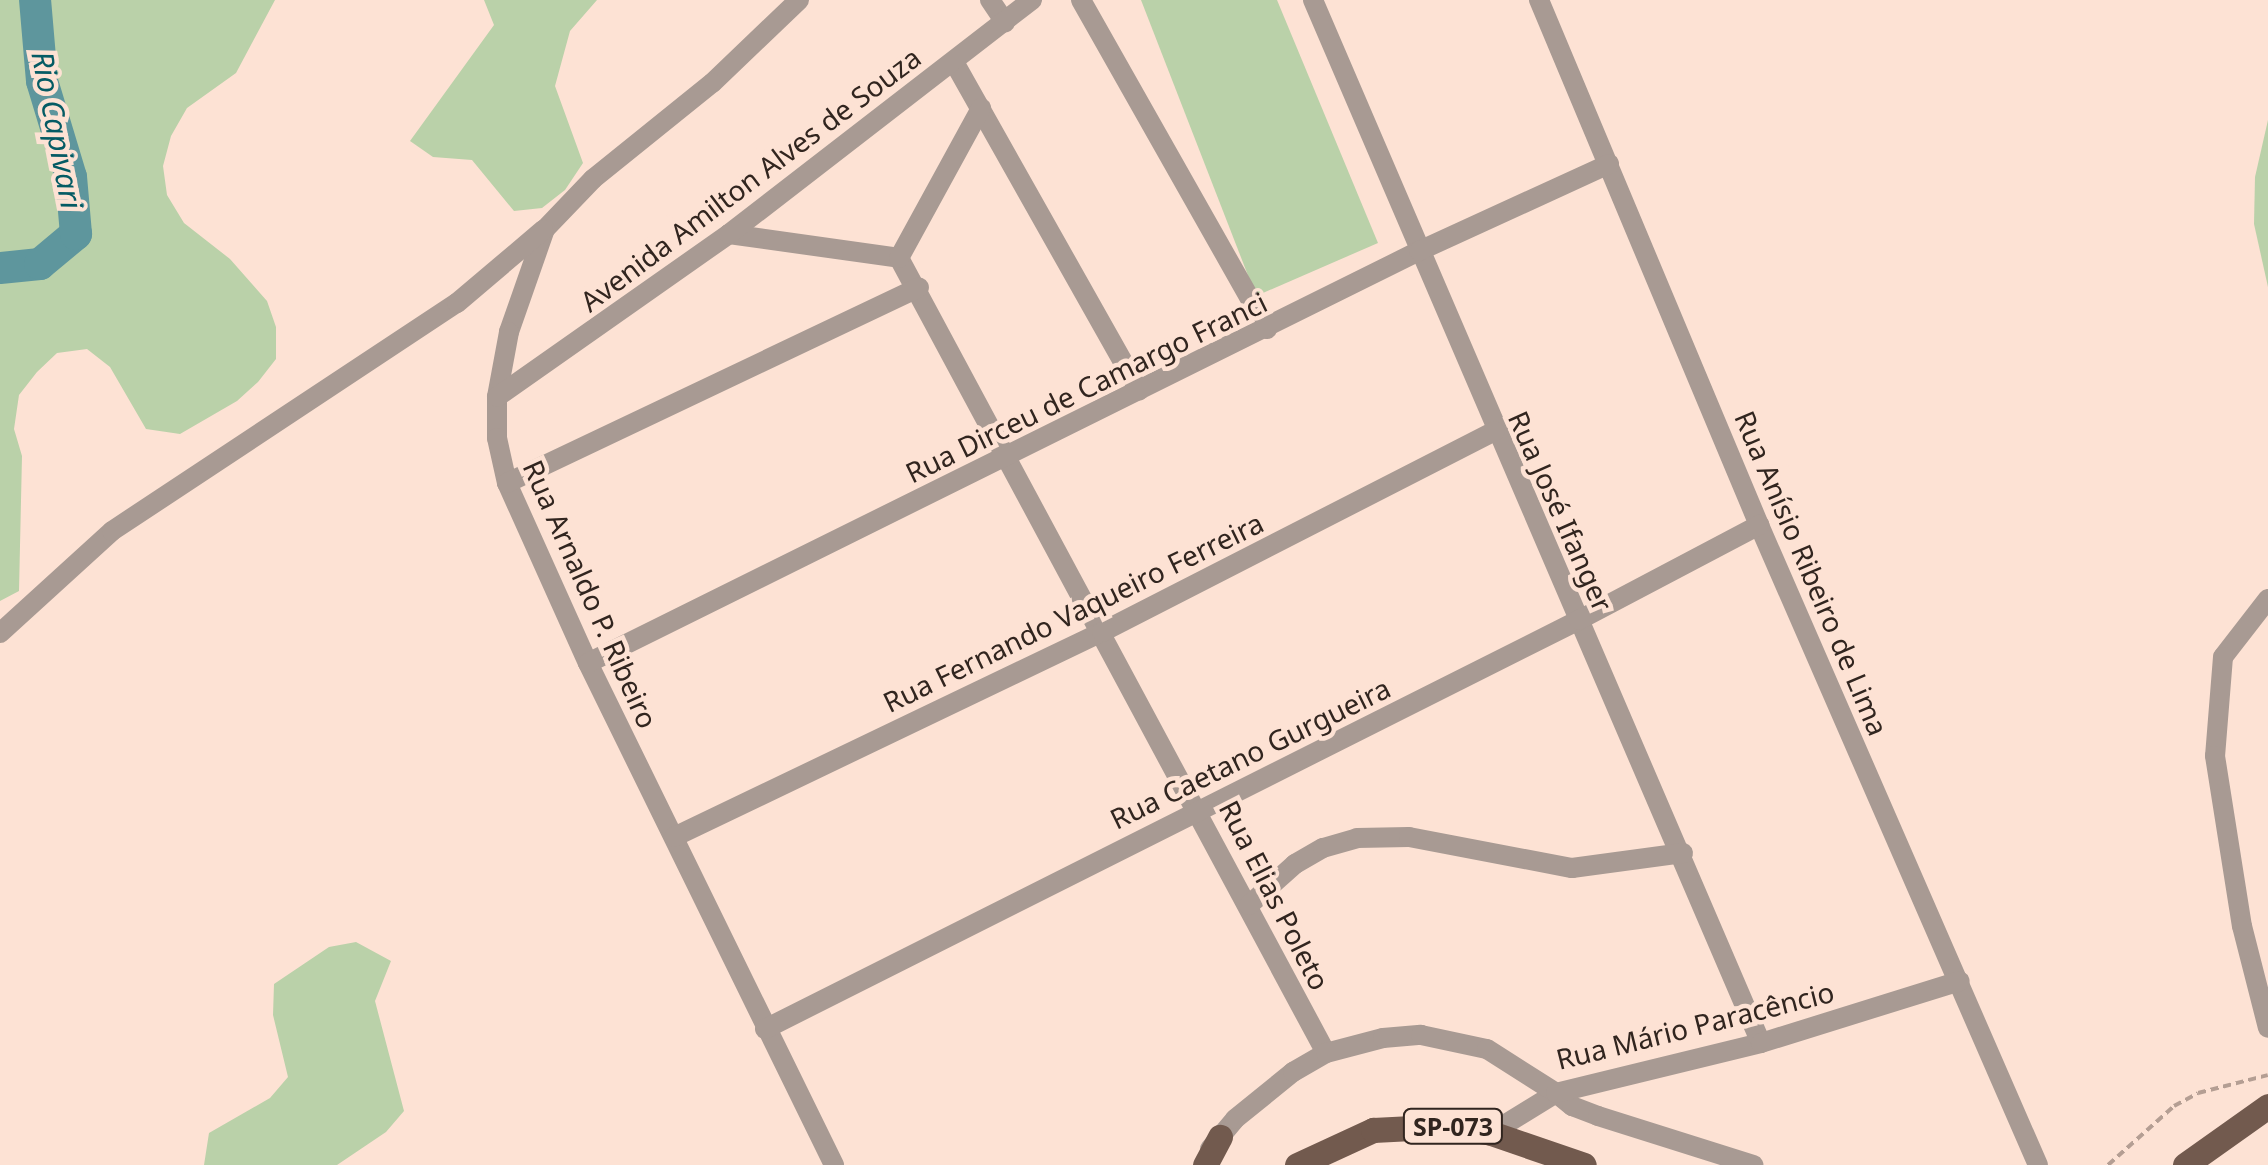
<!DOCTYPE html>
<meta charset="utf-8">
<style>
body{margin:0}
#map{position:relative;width:2268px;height:1165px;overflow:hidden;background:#fde2d4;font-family:"Noto Sans",sans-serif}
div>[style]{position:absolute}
.green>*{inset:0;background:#bad1a9}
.river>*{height:32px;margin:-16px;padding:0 16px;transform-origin:16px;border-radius:16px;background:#5e969d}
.path>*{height:4px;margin-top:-2px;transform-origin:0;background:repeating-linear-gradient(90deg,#b49e93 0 8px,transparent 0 13px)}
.minor>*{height:20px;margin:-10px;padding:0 10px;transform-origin:10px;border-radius:10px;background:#a89a93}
.major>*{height:25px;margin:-12.5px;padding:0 12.5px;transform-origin:12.5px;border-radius:12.5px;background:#725a4e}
span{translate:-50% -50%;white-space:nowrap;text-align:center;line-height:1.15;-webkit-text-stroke:9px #fde2d4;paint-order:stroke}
.shield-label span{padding:2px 8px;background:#fde2d4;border:2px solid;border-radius:8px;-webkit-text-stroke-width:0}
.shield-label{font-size:25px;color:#31251f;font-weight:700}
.street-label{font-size:28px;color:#31251f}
.water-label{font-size:30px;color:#055b64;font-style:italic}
</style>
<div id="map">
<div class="green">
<div style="clip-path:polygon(0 0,275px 0,236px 73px,187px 108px,171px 136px,163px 166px,167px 195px,184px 223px,230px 259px,267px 301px,276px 327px,276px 359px,258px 382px,237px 401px,180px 434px,146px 429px,110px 367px,87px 349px,57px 353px,37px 372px,19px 395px,14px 429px,22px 456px,19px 591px,0 601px)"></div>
<div style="clip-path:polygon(484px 0,597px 0,570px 31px,555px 86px,583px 163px,565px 190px,542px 208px,514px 211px,472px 160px,433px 157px,410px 141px,494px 25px)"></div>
<div style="clip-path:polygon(1141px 0,1277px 0,1378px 243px,1256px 296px)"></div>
<div style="clip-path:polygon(2268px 120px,2268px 287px,2254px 224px,2255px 177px)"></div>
<div style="clip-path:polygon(356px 942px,391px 961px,375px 1001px,404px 1111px,386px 1132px,337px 1165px,204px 1165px,209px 1133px,270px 1098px,288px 1077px,273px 1015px,274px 984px,329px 947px)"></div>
</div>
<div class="river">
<div style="left:0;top:268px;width:40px;rotate:-5.7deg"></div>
<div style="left:40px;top:264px;width:47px;rotate:-39.8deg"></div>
<div style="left:76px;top:234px;width:57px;rotate:-95deg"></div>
<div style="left:71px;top:177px;width:100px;rotate:-106.8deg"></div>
<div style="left:42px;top:81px;width:81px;rotate:-94.9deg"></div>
</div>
<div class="path">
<div style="left:2108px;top:1165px;width:89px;rotate:-41.8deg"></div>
<div style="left:2174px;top:1106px;width:27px;rotate:-28deg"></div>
<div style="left:2198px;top:1093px;width:72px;rotate:-14.4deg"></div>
</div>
<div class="minor">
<div style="left:799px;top:0;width:120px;rotate:136.3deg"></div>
<div style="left:712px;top:83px;width:153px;rotate:141.1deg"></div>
<div style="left:593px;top:179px;width:69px;rotate:133.8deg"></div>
<div style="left:545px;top:229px;width:109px;rotate:109.3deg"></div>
<div style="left:509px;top:332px;width:66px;rotate:100.5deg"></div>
<div style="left:497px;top:397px;width:41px;rotate:90deg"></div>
<div style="left:497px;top:438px;width:46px;rotate:77.5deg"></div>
<div style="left:507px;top:483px;width:197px;rotate:65.8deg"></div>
<div style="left:588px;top:663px;width:559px;rotate:63.89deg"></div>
<div style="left:990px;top:0;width:27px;rotate:56deg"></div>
<div style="left:1081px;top:0;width:378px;rotate:60.5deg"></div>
<div style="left:1313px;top:0;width:1135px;rotate:66.76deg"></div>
<div style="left:1539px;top:0;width:569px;rotate:67.26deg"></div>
<div style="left:1759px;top:525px;width:698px;rotate:66.45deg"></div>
<div style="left:954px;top:62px;width:377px;rotate:60.6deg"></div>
<div style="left:729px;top:234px;width:172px;rotate:8deg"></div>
<div style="left:899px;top:258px;width:902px;rotate:61.76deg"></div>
<div style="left:899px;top:258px;width:171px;rotate:-61.3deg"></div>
<div style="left:497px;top:397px;width:284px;rotate:-35.1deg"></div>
<div style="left:729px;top:234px;width:383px;rotate:-37.7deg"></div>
<div style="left:507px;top:483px;width:456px;rotate:-25.4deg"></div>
<div style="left:2268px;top:599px;width:73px;rotate:127.8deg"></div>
<div style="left:2223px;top:657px;width:99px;rotate:94.6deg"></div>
<div style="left:2215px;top:756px;width:172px;rotate:81deg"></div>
<div style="left:2242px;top:926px;width:105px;rotate:75.7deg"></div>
<div style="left:0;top:633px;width:151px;rotate:-42.3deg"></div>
<div style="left:112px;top:531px;width:414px;rotate:-33.5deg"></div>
<div style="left:457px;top:303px;width:113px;rotate:-40.3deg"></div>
<div style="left:588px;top:663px;width:928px;rotate:-26.37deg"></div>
<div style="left:1419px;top:251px;width:209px;rotate:-24.6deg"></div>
<div style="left:674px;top:837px;width:475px;rotate:-25.6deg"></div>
<div style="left:1102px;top:632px;width:441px;rotate:-27.1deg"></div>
<div style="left:1249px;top:905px;width:62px;rotate:-41.7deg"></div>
<div style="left:1295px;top:864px;width:32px;rotate:-30deg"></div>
<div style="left:1323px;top:848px;width:35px;rotate:-16deg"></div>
<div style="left:1357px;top:838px;width:52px;rotate:-1.1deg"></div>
<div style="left:1409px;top:837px;width:166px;rotate:10.8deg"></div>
<div style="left:1572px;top:868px;width:112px;rotate:-7.7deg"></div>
<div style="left:765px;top:1029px;width:911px;rotate:-26.68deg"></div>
<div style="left:1579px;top:620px;width:204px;rotate:-27.8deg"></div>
<div style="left:1491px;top:1133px;width:76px;rotate:-31.6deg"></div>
<div style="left:1556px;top:1093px;width:21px;rotate:39deg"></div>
<div style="left:1572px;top:1106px;width:28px;rotate:21deg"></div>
<div style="left:1598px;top:1116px;width:163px;rotate:17.5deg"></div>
<div style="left:1210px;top:1149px;width:39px;rotate:-50deg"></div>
<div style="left:1235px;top:1119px;width:75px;rotate:-39deg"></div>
<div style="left:1293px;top:1072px;width:38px;rotate:-30deg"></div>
<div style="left:1326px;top:1053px;width:59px;rotate:-14.7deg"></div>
<div style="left:1383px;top:1038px;width:38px;rotate:-5deg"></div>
<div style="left:1421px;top:1035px;width:67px;rotate:12deg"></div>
<div style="left:1487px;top:1049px;width:82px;rotate:32.5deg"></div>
<div style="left:1556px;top:1093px;width:211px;rotate:-13.7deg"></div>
<div style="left:1761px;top:1043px;width:208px;rotate:-17.3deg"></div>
</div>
<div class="major">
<div style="left:1205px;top:1165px;width:32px;rotate:-62deg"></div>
<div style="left:1297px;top:1165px;width:84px;rotate:-24.7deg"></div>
<div style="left:1373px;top:1130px;width:78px;rotate:-2.9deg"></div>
<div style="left:1451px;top:1126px;width:41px;rotate:9.9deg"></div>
<div style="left:1491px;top:1133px;width:98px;rotate:19deg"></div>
<div style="left:2185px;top:1165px;width:102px;rotate:-35.4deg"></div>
</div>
<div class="shield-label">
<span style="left:1453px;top:1126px">SP-073</span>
</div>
<div class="street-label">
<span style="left:750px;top:179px;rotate:-37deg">Avenida Amilton Alves de Souza</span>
<span style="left:1086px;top:387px;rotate:-26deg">Rua Dirceu de Camargo Franci</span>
<span style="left:1561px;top:511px;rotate:66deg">Rua José Ifanger</span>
<span style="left:1812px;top:573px;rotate:67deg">Rua Anísio Ribeiro de Lima</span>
<span style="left:591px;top:594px;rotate:66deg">Rua Arnaldo P. Ribeiro</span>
<span style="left:1073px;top:612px;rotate:-26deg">Rua Fernando Vaqueiro Ferreira</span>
<span style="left:1250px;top:753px;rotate:-26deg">Rua Caetano Gurgueira</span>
<span style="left:1275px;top:895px;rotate:63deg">Rua Elias Poleto</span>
<span style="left:1695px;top:1025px;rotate:-14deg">Rua Mário Paracêncio</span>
</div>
<div class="water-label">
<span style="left:57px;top:130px;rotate:79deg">Rio Capivari</span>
</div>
</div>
